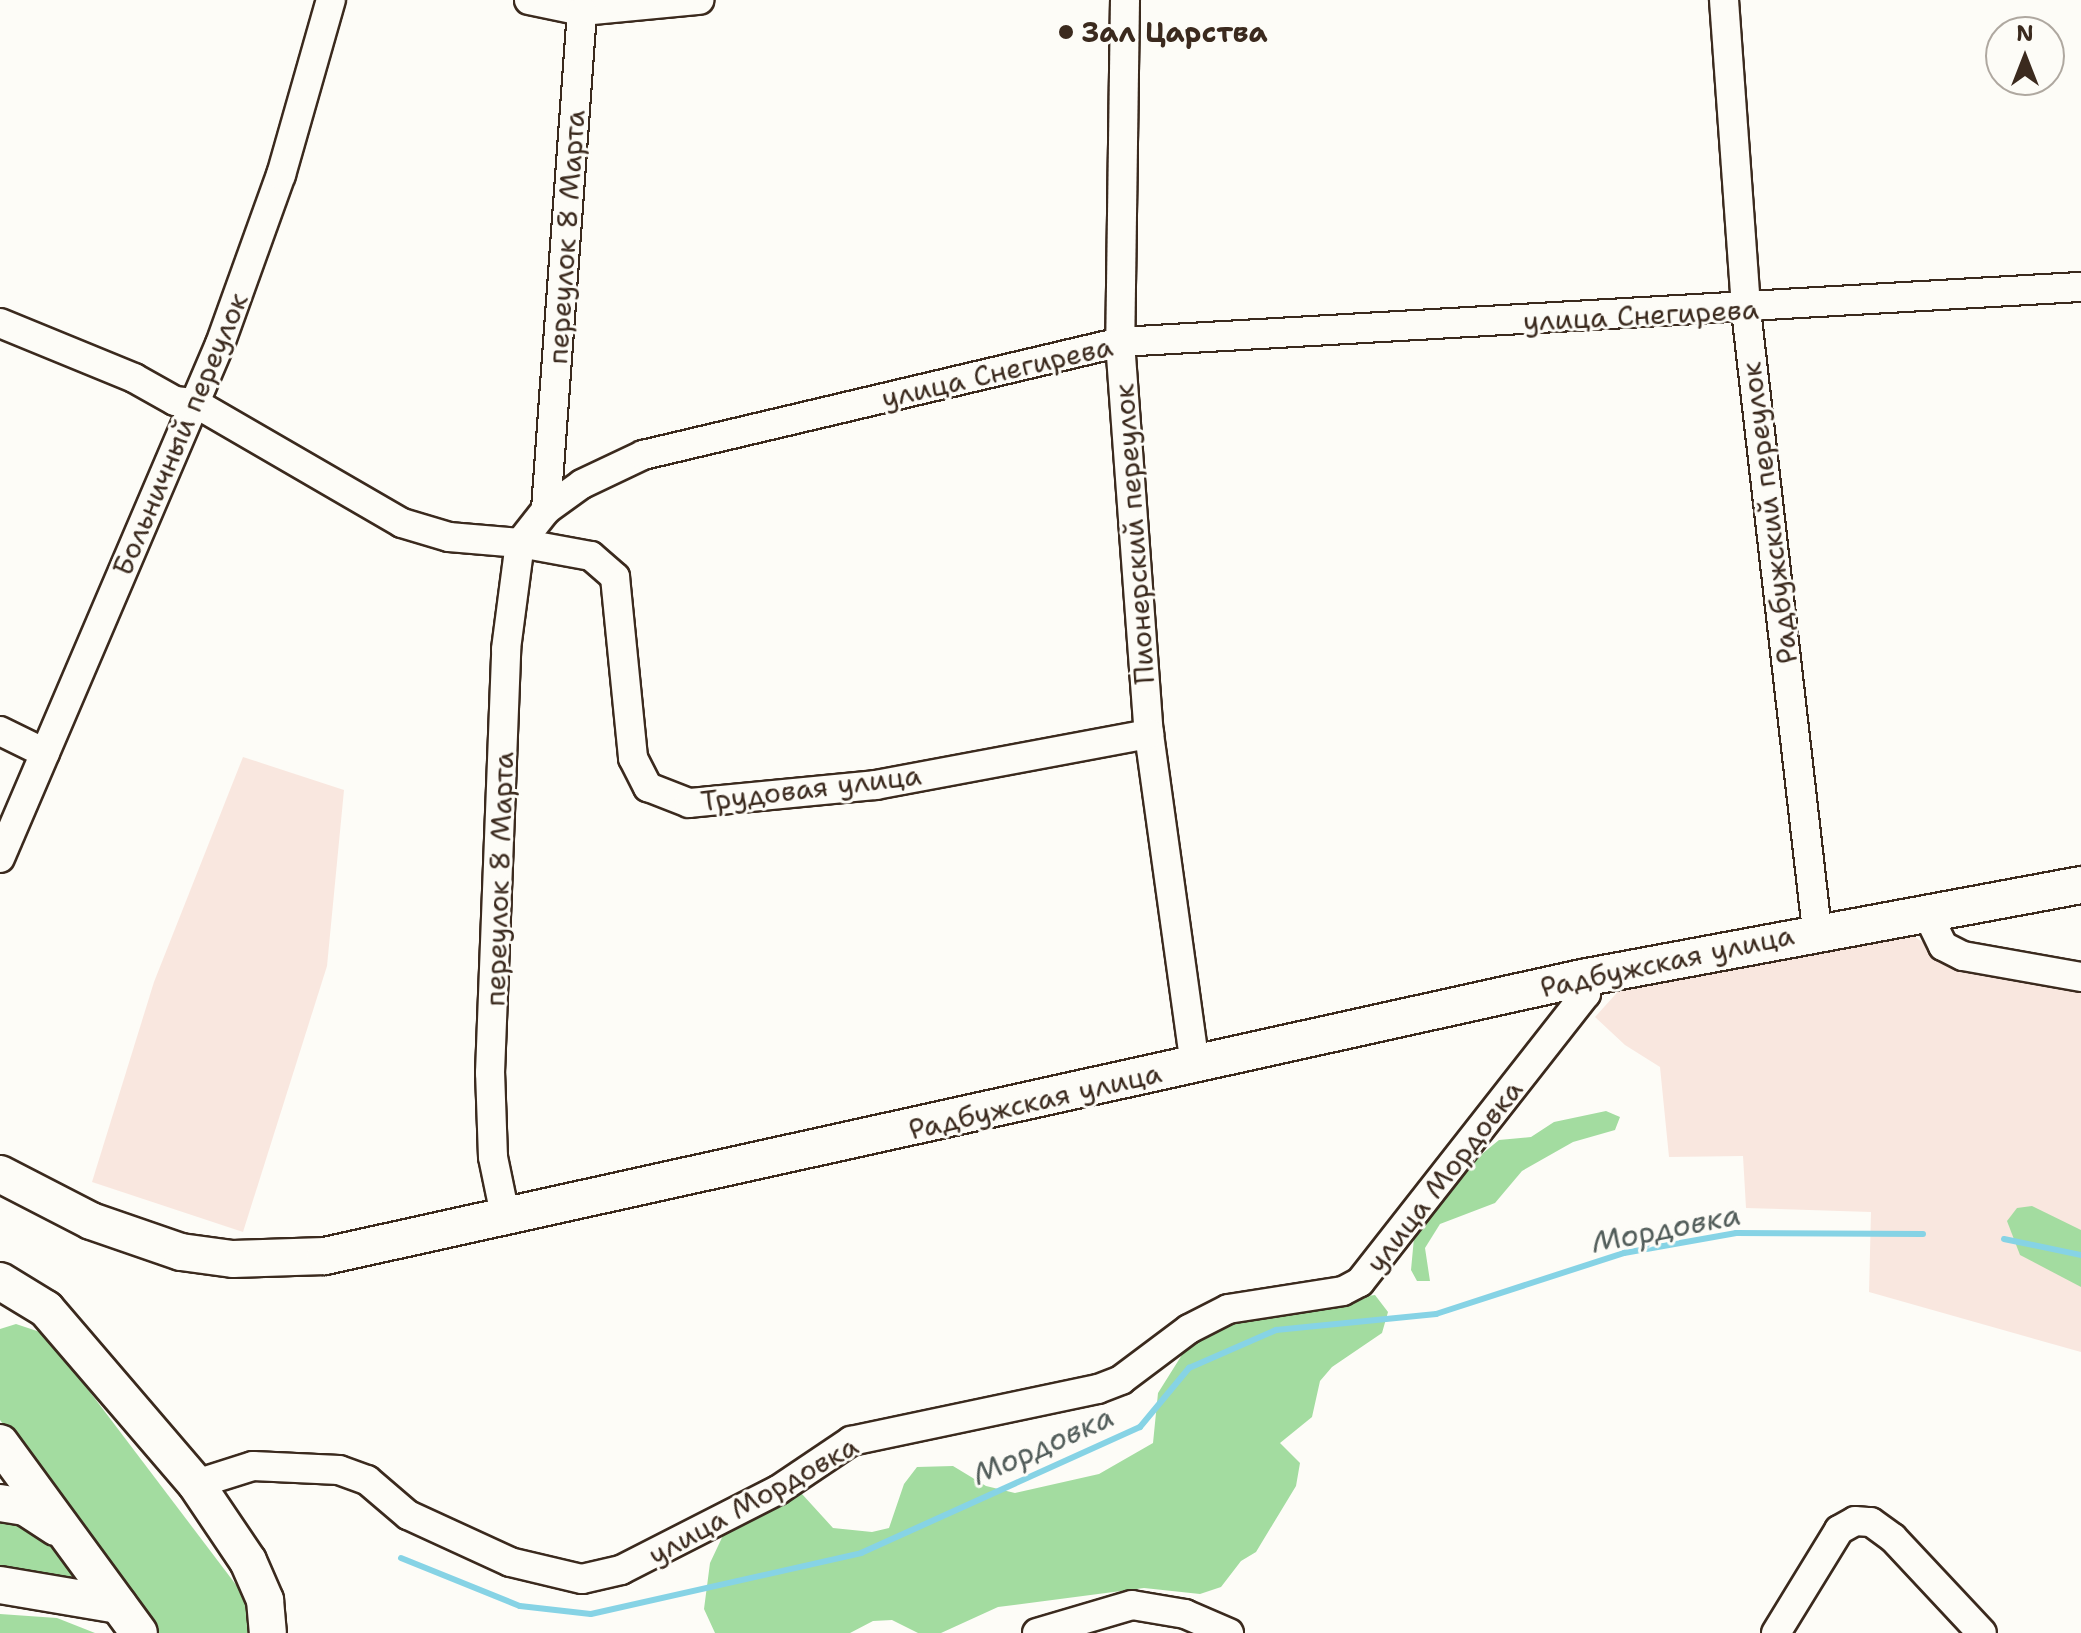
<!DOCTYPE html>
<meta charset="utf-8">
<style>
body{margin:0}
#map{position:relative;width:2081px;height:1633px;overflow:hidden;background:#fdfcf7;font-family:"Shantell Sans",sans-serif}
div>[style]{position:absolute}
.built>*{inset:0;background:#f9e7df}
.green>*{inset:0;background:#a3dca0}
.stream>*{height:6px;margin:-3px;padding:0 3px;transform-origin:3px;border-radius:3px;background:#86d3e5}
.roads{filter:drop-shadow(2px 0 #3b2a1e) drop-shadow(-2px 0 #3b2a1e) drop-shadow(0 2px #3b2a1e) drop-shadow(0 -2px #3b2a1e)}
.minor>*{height:28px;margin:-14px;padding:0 14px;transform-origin:14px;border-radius:14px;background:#fdfcf7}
.major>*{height:36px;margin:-18px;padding:0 18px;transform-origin:18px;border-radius:18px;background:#fdfcf7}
.dots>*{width:22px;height:22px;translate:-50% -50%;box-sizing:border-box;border:4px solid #fdfcf7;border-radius:50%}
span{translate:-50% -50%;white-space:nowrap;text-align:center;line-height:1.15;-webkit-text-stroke:6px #fdfcf7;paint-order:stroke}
.poi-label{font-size:28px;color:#3b2a1e;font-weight:700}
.left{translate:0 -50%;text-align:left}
.street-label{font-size:28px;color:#3b2a1e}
.water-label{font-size:30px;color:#525d5a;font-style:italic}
.north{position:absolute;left:1985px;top:16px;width:80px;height:80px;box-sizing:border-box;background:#fdfcf7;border:2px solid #afa8a0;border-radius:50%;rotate:0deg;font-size:22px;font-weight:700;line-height:32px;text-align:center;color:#3b2a1e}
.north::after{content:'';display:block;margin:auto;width:28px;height:36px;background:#3b2a1e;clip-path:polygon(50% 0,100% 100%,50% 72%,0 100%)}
</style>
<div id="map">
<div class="built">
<div style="clip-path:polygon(243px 757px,344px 790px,327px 966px,243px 1232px,92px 1182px,154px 982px)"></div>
<div style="clip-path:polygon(1904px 930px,1938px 952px,2081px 982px,2081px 1352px,1869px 1292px,1871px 1212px,1746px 1208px,1743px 1156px,1669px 1157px,1660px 1067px,1625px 1045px,1595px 1017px,1624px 985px)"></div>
</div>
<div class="green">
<div style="clip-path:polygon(1606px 1111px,1620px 1117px,1615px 1130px,1573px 1142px,1522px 1171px,1495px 1203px,1440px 1224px,1425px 1248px,1430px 1281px,1417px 1281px,1411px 1270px,1415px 1227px,1454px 1177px,1499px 1140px,1531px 1137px,1554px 1122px)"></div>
<div style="clip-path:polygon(2032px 1206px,2081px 1230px,2081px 1287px,2020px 1255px,2007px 1221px,2017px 1208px)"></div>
<div style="clip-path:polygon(1375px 1295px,1388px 1312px,1382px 1333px,1332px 1367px,1320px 1381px,1312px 1417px,1280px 1443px,1300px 1463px,1296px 1486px,1256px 1552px,1241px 1561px,1221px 1587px,1200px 1594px,1144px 1588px,998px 1607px,941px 1633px,918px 1633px,892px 1620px,873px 1621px,850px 1633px,715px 1633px,704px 1609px,710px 1563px,727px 1527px,784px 1494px,802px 1494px,833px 1528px,872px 1532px,889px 1528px,904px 1484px,917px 1467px,953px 1466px,986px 1486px,1015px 1493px,1099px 1474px,1153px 1443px,1158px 1393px,1190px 1342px,1238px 1313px)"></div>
<div style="clip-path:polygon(16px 1324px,46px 1334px,246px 1598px,251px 1633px,155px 1633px,0 1420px,0 1329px)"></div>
<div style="clip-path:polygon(0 1512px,41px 1532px,80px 1582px,0 1570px)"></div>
<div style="clip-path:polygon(0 1614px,57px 1618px,95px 1633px,0 1633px)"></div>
</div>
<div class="stream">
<div style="left:2004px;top:1239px;width:79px;rotate:11.7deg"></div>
<div style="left:401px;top:1558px;width:128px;rotate:22deg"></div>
<div style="left:520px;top:1606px;width:71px;rotate:6.4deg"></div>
<div style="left:591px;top:1614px;width:277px;rotate:-12.7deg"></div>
<div style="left:861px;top:1553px;width:306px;rotate:-24.3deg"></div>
<div style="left:1140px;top:1427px;width:77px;rotate:-50.3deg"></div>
<div style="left:1189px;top:1368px;width:95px;rotate:-23.6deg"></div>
<div style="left:1276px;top:1330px;width:161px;rotate:-5.7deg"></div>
<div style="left:1436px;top:1314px;width:198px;rotate:-18deg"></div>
<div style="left:1624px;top:1253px;width:114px;rotate:-10.1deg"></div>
<div style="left:1736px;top:1233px;width:187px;rotate:0.3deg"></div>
</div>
<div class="roads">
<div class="minor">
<div style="left:529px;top:0;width:54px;rotate:11.7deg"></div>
<div style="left:582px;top:11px;width:118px;rotate:-5.4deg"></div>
<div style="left:1125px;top:0;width:342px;rotate:90.8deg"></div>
<div style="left:1120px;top:342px;width:393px;rotate:85.8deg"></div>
<div style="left:1149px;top:734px;width:333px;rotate:82.1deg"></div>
<div style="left:1724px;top:0;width:311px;rotate:85.9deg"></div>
<div style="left:1746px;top:310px;width:624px;rotate:83.47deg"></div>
<div style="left:0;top:323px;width:145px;rotate:22.3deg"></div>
<div style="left:134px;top:378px;width:47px;rotate:29.3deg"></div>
<div style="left:175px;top:401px;width:20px;rotate:6deg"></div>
<div style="left:195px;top:403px;width:239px;rotate:30.1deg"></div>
<div style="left:402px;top:523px;width:49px;rotate:16.6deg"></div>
<div style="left:449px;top:537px;width:71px;rotate:4.8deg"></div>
<div style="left:520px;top:543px;width:42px;rotate:-51.8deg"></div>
<div style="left:546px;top:510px;width:44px;rotate:-35.8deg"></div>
<div style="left:582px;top:484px;width:68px;rotate:-25.4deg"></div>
<div style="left:643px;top:455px;width:490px;rotate:-13.3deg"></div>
<div style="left:1120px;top:342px;width:963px;rotate:-3.28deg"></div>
<div style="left:546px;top:510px;width:500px;rotate:-85.87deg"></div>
<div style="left:0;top:731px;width:50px;rotate:26.1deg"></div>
<div style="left:0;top:858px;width:559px;rotate:-66.83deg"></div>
<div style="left:220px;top:344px;width:180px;rotate:-70.2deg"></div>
<div style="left:281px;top:175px;width:182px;rotate:-74.1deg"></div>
<div style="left:1926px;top:911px;width:39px;rotate:64deg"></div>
<div style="left:1943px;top:946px;width:22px;rotate:27deg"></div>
<div style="left:1963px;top:956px;width:120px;rotate:10.1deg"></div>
<div style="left:505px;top:1215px;width:59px;rotate:-101.7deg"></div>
<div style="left:493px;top:1157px;width:84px;rotate:-92deg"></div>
<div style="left:490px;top:1073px;width:424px;rotate:-87.8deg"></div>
<div style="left:506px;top:649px;width:107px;rotate:-82.5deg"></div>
<div style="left:520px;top:543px;width:72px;rotate:10.4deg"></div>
<div style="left:591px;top:556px;width:32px;rotate:41deg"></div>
<div style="left:615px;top:577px;width:182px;rotate:84.3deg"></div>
<div style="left:633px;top:758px;width:33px;rotate:63deg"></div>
<div style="left:648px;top:787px;width:44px;rotate:21.3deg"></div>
<div style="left:689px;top:803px;width:188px;rotate:-5.5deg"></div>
<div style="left:876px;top:785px;width:278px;rotate:-10.6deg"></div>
<div style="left:196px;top:1484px;width:60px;rotate:-17.5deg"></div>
<div style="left:253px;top:1466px;width:86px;rotate:2.7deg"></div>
<div style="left:339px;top:1470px;width:30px;rotate:20deg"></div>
<div style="left:367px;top:1480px;width:54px;rotate:40.5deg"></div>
<div style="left:408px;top:1515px;width:112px;rotate:24.7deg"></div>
<div style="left:510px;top:1562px;width:74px;rotate:13.3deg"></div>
<div style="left:582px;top:1579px;width:40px;rotate:-13deg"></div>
<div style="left:621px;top:1570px;width:176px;rotate:-27deg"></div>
<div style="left:778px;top:1490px;width:88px;rotate:-33.9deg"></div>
<div style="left:851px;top:1441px;width:252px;rotate:-11.9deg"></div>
<div style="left:1098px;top:1389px;width:25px;rotate:-21deg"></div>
<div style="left:1121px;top:1380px;width:85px;rotate:-36.9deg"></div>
<div style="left:1189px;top:1329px;width:44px;rotate:-27.1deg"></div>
<div style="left:1228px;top:1309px;width:116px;rotate:-8.9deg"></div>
<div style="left:1343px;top:1291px;width:19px;rotate:-28deg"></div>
<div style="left:1360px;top:1282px;width:366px;rotate:-51.9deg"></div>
<div style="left:1586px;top:994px;width:16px;rotate:-104deg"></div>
<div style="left:1037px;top:1633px;width:99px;rotate:-16.4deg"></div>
<div style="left:1132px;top:1605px;width:54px;rotate:9.6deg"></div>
<div style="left:1185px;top:1614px;width:48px;rotate:23.4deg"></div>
<div style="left:1776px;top:1633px;width:121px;rotate:-58.5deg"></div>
<div style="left:1839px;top:1530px;width:18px;rotate:-29deg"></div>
<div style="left:1855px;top:1521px;width:16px;rotate:4deg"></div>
<div style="left:1871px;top:1522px;width:27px;rotate:36deg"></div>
<div style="left:1893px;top:1538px;width:130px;rotate:46.9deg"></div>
</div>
<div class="major">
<div style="left:0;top:1174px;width:102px;rotate:27.3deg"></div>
<div style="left:91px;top:1221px;width:95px;rotate:19deg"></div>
<div style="left:181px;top:1252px;width:52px;rotate:7.7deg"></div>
<div style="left:233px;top:1259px;width:92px;rotate:-1.9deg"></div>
<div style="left:325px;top:1256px;width:1287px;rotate:-12.47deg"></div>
<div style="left:1582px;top:978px;width:508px;rotate:-10.56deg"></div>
<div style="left:0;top:1281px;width:54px;rotate:31.3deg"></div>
<div style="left:46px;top:1309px;width:230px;rotate:49.4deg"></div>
<div style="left:196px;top:1484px;width:93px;rotate:56deg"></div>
<div style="left:248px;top:1561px;width:43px;rotate:66.4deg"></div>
<div style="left:265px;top:1600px;width:33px;rotate:85deg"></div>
<div style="left:0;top:1443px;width:235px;rotate:53.8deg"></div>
<div style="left:0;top:1503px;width:25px;rotate:9deg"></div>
<div style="left:25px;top:1507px;width:37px;rotate:33deg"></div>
<div style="left:0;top:1585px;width:120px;rotate:9.6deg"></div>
</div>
</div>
<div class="dots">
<div style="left:1066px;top:32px;background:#3b2a1e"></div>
</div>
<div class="poi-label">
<span class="left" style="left:1082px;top:32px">Зал Царства</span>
</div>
<div class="street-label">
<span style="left:566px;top:237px;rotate:-86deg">переулок 8 Марта</span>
<span style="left:1641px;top:315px;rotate:-3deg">улица Снегирева</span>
<span style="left:997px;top:372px;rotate:-13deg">улица Снегирева</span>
<span style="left:180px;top:434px;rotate:-67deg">Больничный переулок</span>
<span style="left:1769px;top:513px;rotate:-97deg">Радбужский переулок</span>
<span style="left:1134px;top:534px;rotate:-94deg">Пионерский переулок</span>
<span style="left:811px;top:788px;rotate:-7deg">Трудовая улица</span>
<span style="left:499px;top:879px;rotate:-88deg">переулок 8 Марта</span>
<span style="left:1667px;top:961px;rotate:-12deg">Радбужская улица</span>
<span style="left:1035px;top:1101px;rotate:-13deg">Радбужская улица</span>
<span style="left:1444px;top:1176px;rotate:-52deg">улица Мордовка</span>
<span style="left:753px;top:1500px;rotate:-29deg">улица Мордовка</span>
</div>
<div class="water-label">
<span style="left:1666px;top:1229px;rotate:-11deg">Мордовка</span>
<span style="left:1043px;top:1446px;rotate:-24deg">Мордовка</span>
</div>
<div class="north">N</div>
</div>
